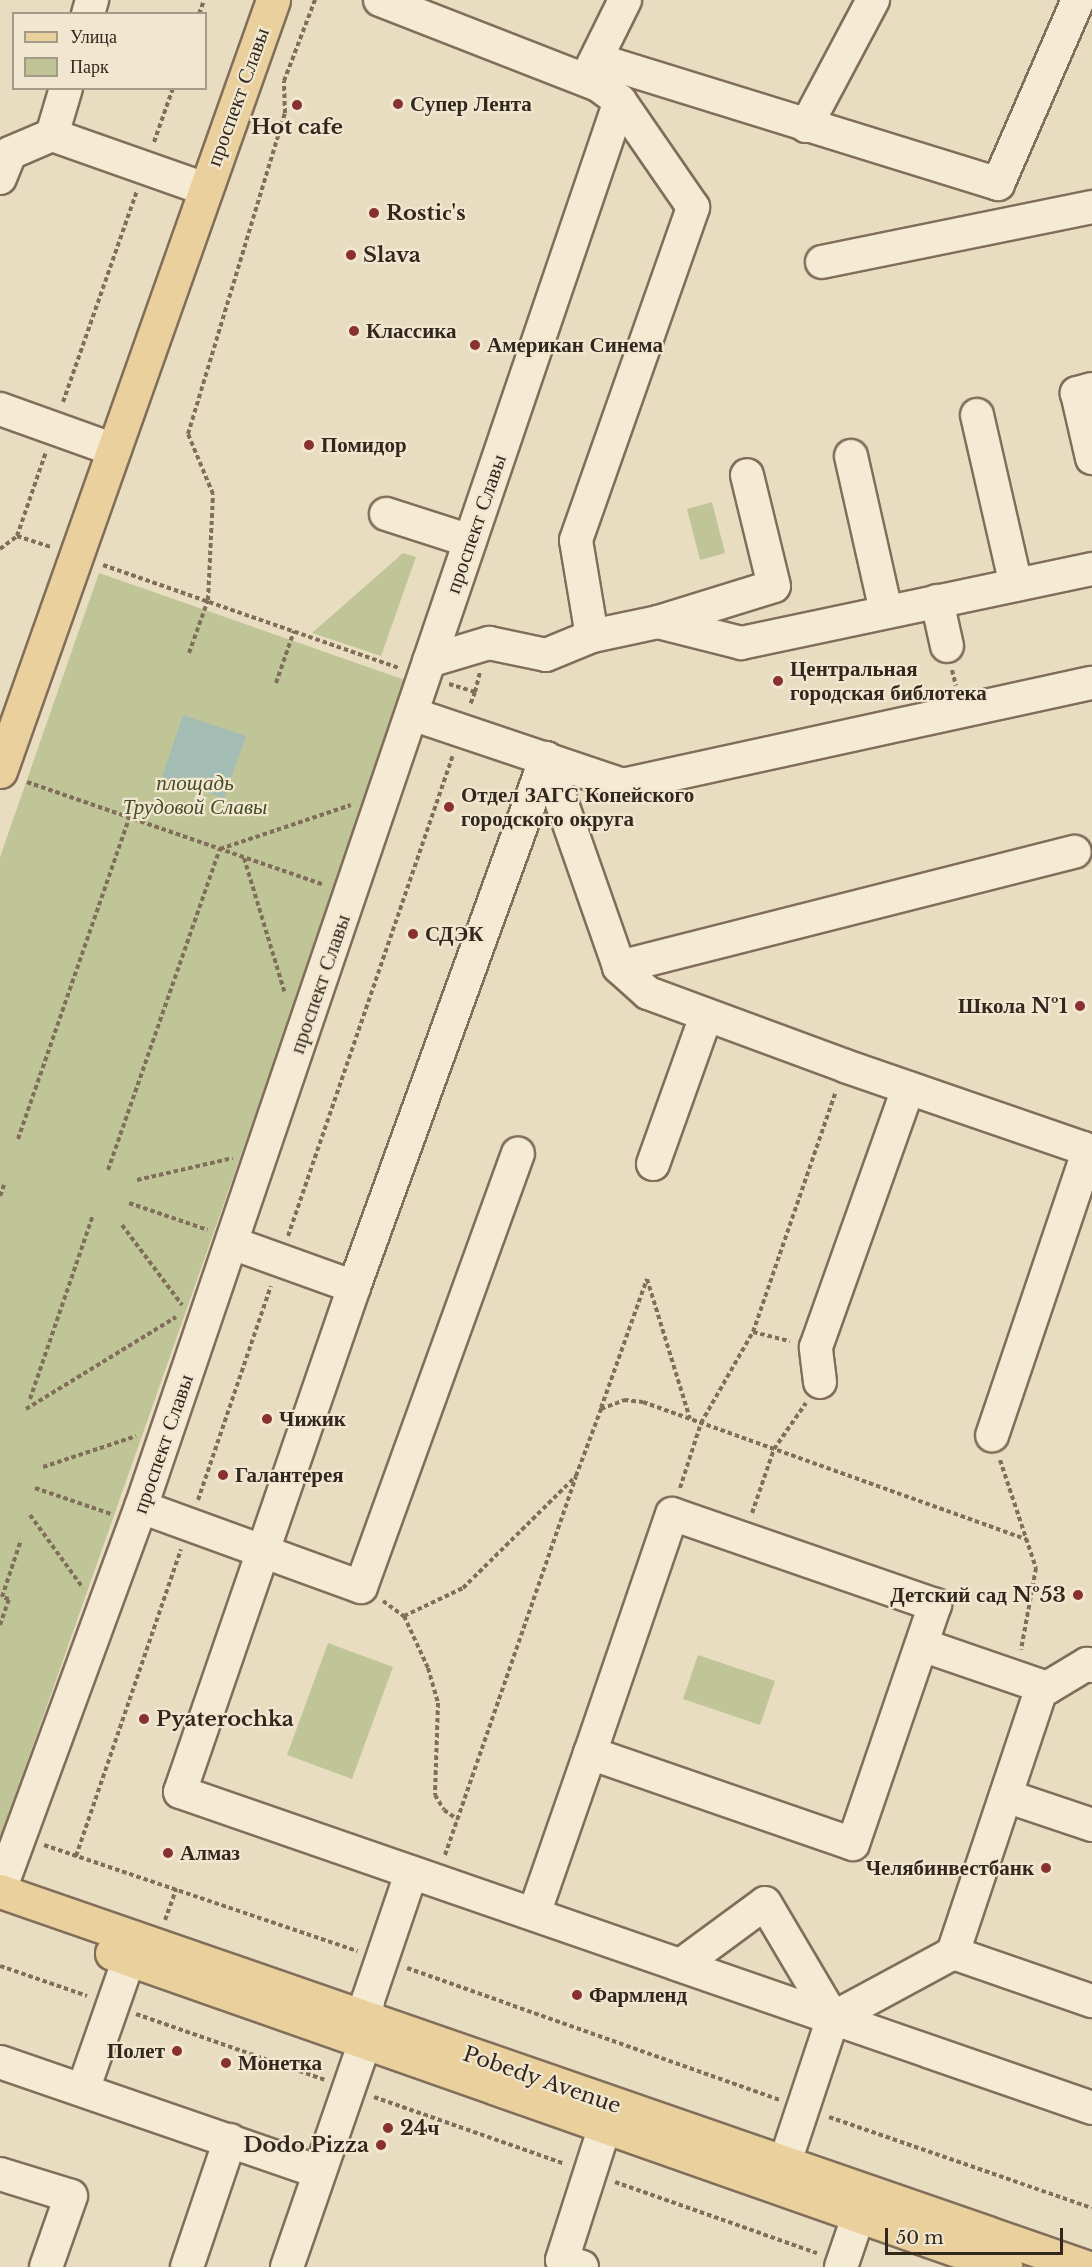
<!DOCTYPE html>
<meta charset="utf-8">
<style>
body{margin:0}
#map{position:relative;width:1092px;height:2267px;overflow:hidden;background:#e9ddc1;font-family:"Libre Baskerville",serif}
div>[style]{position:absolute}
.green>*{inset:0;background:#c0c597}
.water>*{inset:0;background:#a3bcb4}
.path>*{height:4px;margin-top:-2px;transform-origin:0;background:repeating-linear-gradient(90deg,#806e5b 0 4.5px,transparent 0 7.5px)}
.roads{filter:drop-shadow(2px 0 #806e5b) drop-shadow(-2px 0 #806e5b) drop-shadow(0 2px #806e5b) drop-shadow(0 -2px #806e5b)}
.minor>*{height:32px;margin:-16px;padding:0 16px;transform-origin:16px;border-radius:16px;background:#f5ead3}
.major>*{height:33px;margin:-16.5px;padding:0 16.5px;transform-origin:16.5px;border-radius:16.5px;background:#e9d09c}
.dots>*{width:16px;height:16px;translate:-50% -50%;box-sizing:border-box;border:3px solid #f1e7d0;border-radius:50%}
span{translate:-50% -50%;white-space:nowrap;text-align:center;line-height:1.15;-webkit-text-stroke:4.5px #f1e7d0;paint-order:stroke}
.street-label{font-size:21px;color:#32271d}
.poi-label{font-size:21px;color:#32271d;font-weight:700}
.left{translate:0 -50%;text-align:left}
.right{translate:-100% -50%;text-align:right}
.park-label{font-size:21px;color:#434c26;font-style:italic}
.legend{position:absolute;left:12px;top:12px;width:195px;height:78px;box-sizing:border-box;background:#f1e7d0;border:2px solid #a59a88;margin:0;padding:8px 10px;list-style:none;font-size:18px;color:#32271d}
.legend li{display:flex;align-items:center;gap:12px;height:30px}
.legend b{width:30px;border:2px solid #a59a88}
.scale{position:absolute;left:885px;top:2228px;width:178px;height:27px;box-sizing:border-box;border:3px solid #32271d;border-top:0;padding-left:8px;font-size:18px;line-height:21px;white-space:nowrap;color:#32271d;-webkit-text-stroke:4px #f1e7d0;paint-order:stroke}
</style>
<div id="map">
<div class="green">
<div style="clip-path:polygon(712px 502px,725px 553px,700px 560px,687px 509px)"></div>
<div style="clip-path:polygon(403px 553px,416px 557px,381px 656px,312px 633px)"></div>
<div style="clip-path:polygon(99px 573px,408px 681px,0 1839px,0 857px)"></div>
<div style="clip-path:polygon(328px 1643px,393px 1667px,352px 1779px,287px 1755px)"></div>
<div style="clip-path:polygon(698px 1655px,775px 1681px,760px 1725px,683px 1699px)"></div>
</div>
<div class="water">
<div style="clip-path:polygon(183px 715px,246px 736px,224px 798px,162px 777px)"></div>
</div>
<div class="path">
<div style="left:199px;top:14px;width:15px;rotate:-70deg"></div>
<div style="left:154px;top:142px;width:57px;rotate:-70.6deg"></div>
<div style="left:63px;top:402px;width:224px;rotate:-70.7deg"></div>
<div style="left:17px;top:536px;width:36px;rotate:18deg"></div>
<div style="left:0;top:549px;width:21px;rotate:-37deg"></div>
<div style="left:17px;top:536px;width:89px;rotate:-71deg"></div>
<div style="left:103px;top:565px;width:313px;rotate:19.2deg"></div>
<div style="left:189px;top:653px;width:56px;rotate:-70.3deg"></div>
<div style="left:208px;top:600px;width:106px;rotate:-87.3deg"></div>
<div style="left:213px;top:494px;width:65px;rotate:-112.6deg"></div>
<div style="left:188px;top:434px;width:335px;rotate:-73.2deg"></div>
<div style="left:285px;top:113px;width:32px;rotate:-92deg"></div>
<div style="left:284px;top:81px;width:87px;rotate:-69.1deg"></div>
<div style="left:952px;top:670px;width:16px;rotate:76deg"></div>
<div style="left:276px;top:683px;width:55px;rotate:-70.9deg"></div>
<div style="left:449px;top:684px;width:27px;rotate:17deg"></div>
<div style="left:475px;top:692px;width:14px;rotate:111deg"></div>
<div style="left:475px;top:692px;width:21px;rotate:-76deg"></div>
<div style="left:27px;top:782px;width:314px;rotate:19.1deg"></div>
<div style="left:244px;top:858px;width:142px;rotate:73.2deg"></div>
<div style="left:18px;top:1139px;width:340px;rotate:-70.9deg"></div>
<div style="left:108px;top:1170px;width:340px;rotate:-70.8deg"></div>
<div style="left:220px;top:849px;width:138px;rotate:-18.6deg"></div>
<div style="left:137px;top:1180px;width:98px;rotate:-12.9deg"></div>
<div style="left:0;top:1196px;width:12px;rotate:-70deg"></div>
<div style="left:129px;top:1203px;width:83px;rotate:18.9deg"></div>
<div style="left:122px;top:1225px;width:100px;rotate:53.1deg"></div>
<div style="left:288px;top:1236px;width:509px;rotate:-71.07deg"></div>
<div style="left:753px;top:1332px;width:255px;rotate:-71deg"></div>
<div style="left:30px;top:1399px;width:194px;rotate:-71.1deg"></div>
<div style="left:601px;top:1408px;width:137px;rotate:-70.4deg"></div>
<div style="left:647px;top:1279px;width:146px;rotate:72.9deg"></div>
<div style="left:26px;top:1409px;width:176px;rotate:-31.5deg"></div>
<div style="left:1000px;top:1460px;width:114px;rotate:71.6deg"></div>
<div style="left:1036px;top:1568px;width:83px;rotate:100.4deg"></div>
<div style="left:43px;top:1467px;width:98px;rotate:-18.4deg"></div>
<div style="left:35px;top:1488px;width:80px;rotate:18.9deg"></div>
<div style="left:680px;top:1488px;width:68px;rotate:-72.1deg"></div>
<div style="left:701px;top:1423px;width:105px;rotate:-60.3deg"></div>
<div style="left:753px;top:1332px;width:38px;rotate:14deg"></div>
<div style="left:198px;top:1500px;width:226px;rotate:-71.2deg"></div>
<div style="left:752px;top:1513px;width:68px;rotate:-71deg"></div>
<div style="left:774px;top:1449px;width:56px;rotate:-55.2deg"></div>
<div style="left:30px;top:1515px;width:90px;rotate:54deg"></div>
<div style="left:383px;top:1601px;width:26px;rotate:36deg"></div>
<div style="left:404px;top:1616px;width:57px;rotate:65.2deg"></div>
<div style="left:428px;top:1668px;width:36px;rotate:74deg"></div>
<div style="left:438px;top:1703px;width:92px;rotate:91.9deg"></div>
<div style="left:435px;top:1795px;width:17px;rotate:59deg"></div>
<div style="left:444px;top:1810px;width:16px;rotate:35deg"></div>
<div style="left:404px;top:1616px;width:65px;rotate:-25.4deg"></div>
<div style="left:463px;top:1588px;width:159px;rotate:-44.7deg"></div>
<div style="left:576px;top:1476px;width:72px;rotate:-69.5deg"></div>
<div style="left:601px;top:1409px;width:25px;rotate:-21deg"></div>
<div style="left:624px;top:1400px;width:19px;rotate:6deg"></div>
<div style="left:643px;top:1402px;width:407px;rotate:19.7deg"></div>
<div style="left:0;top:1625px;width:28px;rotate:-71deg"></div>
<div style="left:9px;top:1599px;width:7px;rotate:-164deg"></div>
<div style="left:2px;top:1597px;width:60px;rotate:-71.6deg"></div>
<div style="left:44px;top:1845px;width:331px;rotate:18.7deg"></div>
<div style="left:445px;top:1855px;width:400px;rotate:-70.9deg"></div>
<div style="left:76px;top:1856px;width:324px;rotate:-71.1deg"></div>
<div style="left:165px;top:1920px;width:33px;rotate:-70deg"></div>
<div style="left:0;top:1966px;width:92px;rotate:19deg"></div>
<div style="left:407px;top:1968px;width:395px;rotate:19.5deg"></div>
<div style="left:136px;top:2014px;width:200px;rotate:19.2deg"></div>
<div style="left:374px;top:2097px;width:202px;rotate:19.3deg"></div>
<div style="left:829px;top:2117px;width:278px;rotate:19.1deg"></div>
<div style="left:615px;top:2182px;width:214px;rotate:19.4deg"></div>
</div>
<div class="roads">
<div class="minor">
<div style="left:88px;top:14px;width:15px;rotate:-74deg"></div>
<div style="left:598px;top:60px;width:419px;rotate:17.2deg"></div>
<div style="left:998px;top:184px;width:201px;rotate:-66.5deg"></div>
<div style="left:587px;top:77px;width:86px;rotate:-63.7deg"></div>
<div style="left:806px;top:126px;width:143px;rotate:-62deg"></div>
<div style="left:52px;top:135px;width:162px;rotate:19.4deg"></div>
<div style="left:0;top:178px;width:27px;rotate:-68deg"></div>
<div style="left:10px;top:153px;width:46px;rotate:-23.2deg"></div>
<div style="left:52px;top:135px;width:49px;rotate:-73.4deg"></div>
<div style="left:822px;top:262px;width:276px;rotate:-11.5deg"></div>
<div style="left:1092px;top:389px;width:16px;rotate:165deg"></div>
<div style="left:1077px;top:393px;width:67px;rotate:77deg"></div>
<div style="left:0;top:409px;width:119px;rotate:19.7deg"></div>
<div style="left:977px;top:415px;width:174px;rotate:77.1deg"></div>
<div style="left:851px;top:456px;width:159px;rotate:77.3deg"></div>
<div style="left:386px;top:514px;width:88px;rotate:17.8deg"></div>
<div style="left:937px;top:601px;width:46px;rotate:77.5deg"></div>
<div style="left:658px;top:622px;width:121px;rotate:-17.2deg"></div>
<div style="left:774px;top:586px;width:114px;rotate:-103.7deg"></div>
<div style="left:592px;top:636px;width:97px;rotate:-99.5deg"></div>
<div style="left:576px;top:540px;width:353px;rotate:-70.6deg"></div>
<div style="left:693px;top:207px;width:129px;rotate:-124.6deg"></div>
<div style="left:429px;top:661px;width:63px;rotate:-16.7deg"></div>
<div style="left:489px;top:643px;width:58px;rotate:11.9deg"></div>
<div style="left:546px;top:655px;width:50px;rotate:-22.4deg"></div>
<div style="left:592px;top:636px;width:67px;rotate:-12deg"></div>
<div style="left:658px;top:622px;width:86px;rotate:14.2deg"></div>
<div style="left:741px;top:643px;width:359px;rotate:-11.9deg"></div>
<div style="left:412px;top:714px;width:223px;rotate:18.6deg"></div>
<div style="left:623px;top:785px;width:480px;rotate:-12.3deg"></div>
<div style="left:546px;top:758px;width:563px;rotate:109.95deg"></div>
<div style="left:354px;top:1287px;width:534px;rotate:109.01deg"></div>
<div style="left:180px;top:1792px;width:965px;rotate:19.11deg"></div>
<div style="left:546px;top:758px;width:221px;rotate:70.7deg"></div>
<div style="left:619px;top:967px;width:39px;rotate:42deg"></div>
<div style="left:648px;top:993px;width:210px;rotate:20.3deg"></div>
<div style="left:845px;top:1066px;width:252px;rotate:19deg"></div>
<div style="left:1083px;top:1148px;width:8px;rotate:60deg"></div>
<div style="left:1087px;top:1155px;width:296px;rotate:108.7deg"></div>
<div style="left:619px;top:967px;width:470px;rotate:-14.2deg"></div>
<div style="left:653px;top:1164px;width:157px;rotate:-70.3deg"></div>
<div style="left:232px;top:1243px;width:130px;rotate:19.8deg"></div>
<div style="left:820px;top:1382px;width:35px;rotate:-97deg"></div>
<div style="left:816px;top:1347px;width:275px;rotate:-70.4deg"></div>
<div style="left:141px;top:1507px;width:234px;rotate:20deg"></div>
<div style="left:361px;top:1587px;width:461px;rotate:-70.1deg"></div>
<div style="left:922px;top:1645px;width:132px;rotate:19deg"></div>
<div style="left:1047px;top:1688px;width:47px;rotate:-31deg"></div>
<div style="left:1087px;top:1664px;width:5px;rotate:22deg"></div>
<div style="left:1006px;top:1796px;width:91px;rotate:18.6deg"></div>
<div style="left:0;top:1890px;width:408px;rotate:-69.8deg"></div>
<div style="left:141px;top:1507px;width:1485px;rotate:-71.19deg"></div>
<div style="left:620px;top:101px;width:27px;rotate:-144deg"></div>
<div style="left:598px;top:85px;width:234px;rotate:-158.7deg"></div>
<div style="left:534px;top:1914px;width:170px;rotate:-70.8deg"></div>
<div style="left:590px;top:1753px;width:278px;rotate:19.1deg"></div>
<div style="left:853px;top:1844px;width:253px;rotate:-71.1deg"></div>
<div style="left:935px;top:1605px;width:278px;rotate:-160.9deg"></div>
<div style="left:672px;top:1514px;width:253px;rotate:108.9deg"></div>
<div style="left:953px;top:1953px;width:147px;rotate:19.1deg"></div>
<div style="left:681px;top:1965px;width:104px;rotate:-36.4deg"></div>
<div style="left:765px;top:1903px;width:134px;rotate:59.4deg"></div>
<div style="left:0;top:2062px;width:338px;rotate:19deg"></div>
<div style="left:83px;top:2090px;width:139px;rotate:-70.7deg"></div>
<div style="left:784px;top:2165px;width:155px;rotate:-71.6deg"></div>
<div style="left:833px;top:2018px;width:136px;rotate:-28.4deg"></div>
<div style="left:953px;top:1953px;width:280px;rotate:-71.5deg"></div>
<div style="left:0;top:2174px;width:74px;rotate:17.2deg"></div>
<div style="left:71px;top:2196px;width:75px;rotate:109.4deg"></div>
<div style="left:187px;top:2267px;width:134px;rotate:-71.3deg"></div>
<div style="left:287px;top:2267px;width:235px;rotate:-70.9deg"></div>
<div style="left:364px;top:2045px;width:45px;rotate:-84.9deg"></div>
<div style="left:368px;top:2000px;width:133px;rotate:-71.2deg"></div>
<div style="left:582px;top:2267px;width:21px;rotate:-161deg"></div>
<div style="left:562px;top:2260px;width:138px;rotate:-72.2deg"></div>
<div style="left:841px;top:2267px;width:53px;rotate:-71.2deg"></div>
</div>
<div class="major">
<div style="left:0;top:771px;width:818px;rotate:-70.5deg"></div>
<div style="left:0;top:1891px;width:1149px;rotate:19.1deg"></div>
<div style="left:112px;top:1953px;width:947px;rotate:19.37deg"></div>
</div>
</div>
<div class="dots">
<div style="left:398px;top:104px;background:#893132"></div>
<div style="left:297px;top:105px;background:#893132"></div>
<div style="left:374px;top:213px;background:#893132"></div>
<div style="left:351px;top:255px;background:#893132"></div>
<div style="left:354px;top:331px;background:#893132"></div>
<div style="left:475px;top:345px;background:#893132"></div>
<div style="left:309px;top:445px;background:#893132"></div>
<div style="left:778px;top:681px;background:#893132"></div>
<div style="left:449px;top:807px;background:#893132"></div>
<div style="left:413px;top:934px;background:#893132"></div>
<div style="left:1080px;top:1006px;background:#893132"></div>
<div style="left:267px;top:1419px;background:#893132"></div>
<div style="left:223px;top:1475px;background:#893132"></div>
<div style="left:1078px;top:1595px;background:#893132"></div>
<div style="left:144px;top:1719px;background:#893132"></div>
<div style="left:168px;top:1853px;background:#893132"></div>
<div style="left:1046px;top:1868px;background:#893132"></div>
<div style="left:577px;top:1995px;background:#893132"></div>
<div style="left:177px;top:2051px;background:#893132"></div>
<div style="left:226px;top:2063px;background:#893132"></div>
<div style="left:388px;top:2128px;background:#893132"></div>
<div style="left:381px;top:2145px;background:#893132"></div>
</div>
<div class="street-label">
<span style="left:238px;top:97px;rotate:-70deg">проспект Славы</span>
<span style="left:476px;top:524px;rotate:-71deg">проспект Славы</span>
<span style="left:320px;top:984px;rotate:-71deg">проспект Славы</span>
<span style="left:163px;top:1444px;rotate:-71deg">проспект Славы</span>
<span style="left:542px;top:2080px;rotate:19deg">Pobedy Avenue</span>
</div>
<div class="poi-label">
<span class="left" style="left:410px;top:104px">Супер Лента</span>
<span style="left:297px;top:127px">Hot cafe</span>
<span class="left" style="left:386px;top:213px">Rostiс's</span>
<span class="left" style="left:363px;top:255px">Slava</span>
<span class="left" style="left:366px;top:331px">Классика</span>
<span class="left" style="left:487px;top:345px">Американ Синема</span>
<span class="left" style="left:321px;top:445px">Помидор</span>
<span class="left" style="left:790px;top:681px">Центральная<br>городская библотека</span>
<span class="left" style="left:461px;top:807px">Отдел ЗАГС Копейского<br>городского округа</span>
<span class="left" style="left:425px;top:934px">СДЭК</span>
<span class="right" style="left:1068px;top:1006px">Школа №1</span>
<span class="left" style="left:279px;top:1419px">Чижик</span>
<span class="left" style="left:235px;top:1475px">Галантерея</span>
<span class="right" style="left:1066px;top:1595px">Детский сад №53</span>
<span class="left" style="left:156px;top:1719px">Pyaterochka</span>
<span class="left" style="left:180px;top:1853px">Алмаз</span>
<span class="right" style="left:1034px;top:1868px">Челябинвестбанк</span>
<span class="left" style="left:589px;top:1995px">Фармленд</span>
<span class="right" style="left:165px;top:2051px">Полет</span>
<span class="left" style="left:238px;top:2063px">Монетка</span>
<span class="left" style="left:400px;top:2128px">24ч</span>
<span class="right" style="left:369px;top:2145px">Dodo Pizza</span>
</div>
<div class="park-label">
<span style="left:195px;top:795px">площадь<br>Трудовой Славы</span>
</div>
<ul class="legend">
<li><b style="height:8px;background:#e9d09c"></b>Улица</li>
<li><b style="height:16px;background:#c0c597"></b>Парк</li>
</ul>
<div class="scale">50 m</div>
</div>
